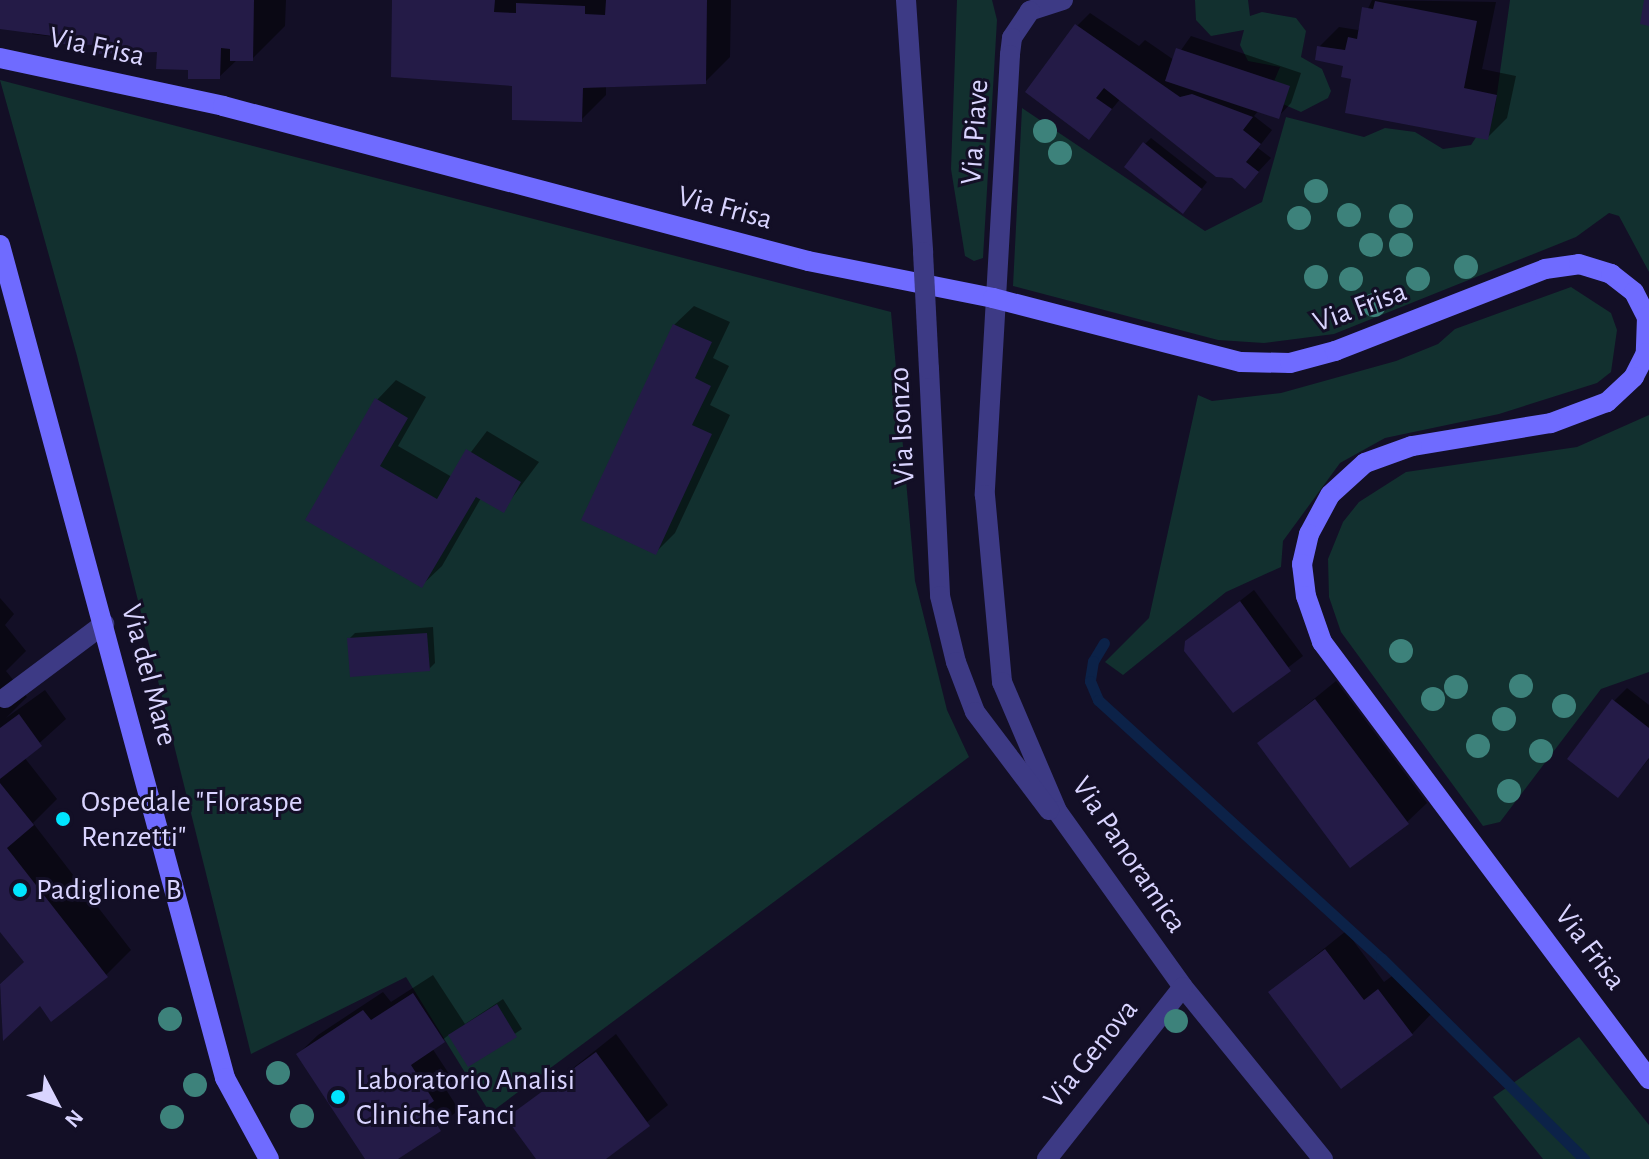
<!DOCTYPE html>
<style>
body{margin:0}
#map{position:relative;width:1649px;height:1159px;overflow:hidden;background:#130f26;font-family:"Alegreya Sans",sans-serif}
div>[style]{position:absolute}
.green>*{inset:0;background:#12302f}
.shadow>*{inset:0;background:#0007}
.stream>*{height:11px;margin:-5.5px;padding:0 5.5px;transform-origin:5.5px;border-radius:5.5px;background:#0c2248}
.building>*{inset:0;background:#241b47}
.lane>*{height:20px;margin:-10px;padding:0 10px;transform-origin:10px;border-radius:10px;background:#3d3a85}
.street>*{height:20px;margin:-10px;padding:0 10px;transform-origin:10px;border-radius:10px;background:#3d3a85}
.secondary>*{height:20px;margin:-10px;padding:0 10px;transform-origin:10px;border-radius:10px;background:#6f6bff}
.street-bridge>*{height:20px;margin:-10px;padding:0 10px;transform-origin:10px;border-radius:10px;background:#3d3a85}
.trees>*{width:24px;height:24px;margin:-12px;border-radius:50%;background:#3d827b}
.dots>*{width:22px;height:22px;translate:-50% -50%;box-sizing:border-box;border:4px solid #130f26;border-radius:50%}
span{translate:-50% -50%;white-space:nowrap;text-align:center;line-height:1.15;-webkit-text-stroke:6px #130f26;paint-order:stroke}
.street-label{font-size:30px;color:#d9d4ff}
.poi-label{font-size:30px;color:#d9d4ff}
.left{translate:0 -50%;text-align:left}
.north{position:absolute;left:16px;top:1063px;width:80px;height:80px;-webkit-text-stroke:6px #130f26;paint-order:stroke;rotate:131deg;font-size:22px;font-weight:700;line-height:32px;text-align:center;color:#d9d4ff}
.north::after{content:'';display:block;margin:auto;width:28px;height:36px;background:#d9d4ff;clip-path:polygon(50% 0,100% 100%,50% 72%,0 100%)}
</style>
<div id="map">
<div class="green">
<div style="clip-path:polygon(957px 0,992px 0,997px 20px,983px 258px,974px 261px,965px 256px,951px 169px)"></div>
<div style="clip-path:polygon(1195px 0,1248px 0,1250px 16px,1262px 12px,1296px 18px,1306px 31px,1301px 57px,1322px 69px,1331px 91px,1328px 98px,1301px 112px,1276px 101px,1272px 86px,1280px 67px,1248px 61px,1240px 45px,1244px 30px,1211px 36px,1196px 20px)"></div>
<div style="clip-path:polygon(1510px 0,1649px 0,1649px 272px,1619px 216px,1609px 213px,1576px 237px,1334px 334px,1264px 343px,1218px 340px,1013px 286px,1022px 108px,1205px 231px,1262px 202px,1286px 117px,1364px 137px,1385px 128px,1415px 132px,1443px 149px,1471px 145px,1495px 108px)"></div>
<div style="clip-path:polygon(0 80px,891px 312px,915px 581px,947px 710px,969px 757px,490px 1113px,406px 977px,251px 1054px,77px 356px)"></div>
<div style="clip-path:polygon(1571px 287px,1611px 313px,1617px 330px,1611px 372px,1597px 383px,1499px 414px,1385px 438px,1340px 463px,1283px 541px,1281px 567px,1226px 592px,1123px 675px,1105px 662px,1149px 618px,1198px 395px,1212px 401px,1281px 393px,1396px 361px,1438px 344px,1455px 329px)"></div>
<div style="clip-path:polygon(1649px 415px,1649px 672px,1601px 689px,1500px 822px,1483px 826px,1341px 632px,1329px 597px,1328px 559px,1343px 522px,1359px 502px,1406px 472px,1577px 447px)"></div>
<div style="clip-path:polygon(1579px 1037px,1649px 1125px,1649px 1159px,1543px 1159px,1493px 1097px)"></div>
</div>
<div class="shadow">
<div style="clip-path:polygon(0 0,286px 0,285px 26px,252px 59px,238px 59px,219px 77px,159px 50px,32px 34px,33px 28px,0 27px)"></div>
<div style="clip-path:polygon(394px 0,731px 0,730px 57px,705px 82px,606px 86px,606px 95px,581px 120px,514px 84px)"></div>
<div style="clip-path:polygon(1372px 0,1496px 2px,1482px 69px,1516px 76px,1507px 118px,1487px 138px,1353px 78px,1346px 64px,1319px 47px,1339px 27px,1358px 30px)"></div>
<div style="clip-path:polygon(1090px 13px,1139px 46px,1145px 40px,1174px 60px,1191px 36px,1301px 73px,1291px 103px,1278px 117px,1259px 110px,1254px 116px,1272px 130px,1258px 148px,1271px 158px,1245px 186px,1121px 98px,1089px 137px,1077px 26px)"></div>
<div style="clip-path:polygon(1151px 138px,1207px 182px,1189px 205px,1145px 144px)"></div>
<div style="clip-path:polygon(694px 306px,730px 322px,713px 358px,729px 366px,710px 405px,730px 415px,675px 533px,656px 552px,674px 325px)"></div>
<div style="clip-path:polygon(396px 380px,426px 397px,398px 446px,452px 477px,487px 431px,539px 462px,503px 510px,481px 498px,442px 566px,422px 585px,308px 519px,377px 400px)"></div>
<div style="clip-path:polygon(1254px 590px,1303px 656px,1233px 710px,1187px 642px)"></div>
<div style="clip-path:polygon(0 598px,14px 614px,5px 625px,26px 651px,6px 671px,27px 697px,6px 718px,45px 690px,66px 719px,24px 757px,57px 799px,33px 823px,131px 950px,106px 975px,40px 1003px,4px 1038px,0 984px,26px 961px,0 929px)"></div>
<div style="clip-path:polygon(433px 627px,435px 663px,429px 669px,349px 639px,355px 633px)"></div>
<div style="clip-path:polygon(1336px 681px,1427px 803px,1407px 822px,1260px 743px)"></div>
<div style="clip-path:polygon(1627px 688px,1649px 705px,1649px 759px,1618px 796px,1614px 701px)"></div>
<div style="clip-path:polygon(1346px 931px,1384px 982px,1399px 971px,1431px 1014px,1412px 1034px,1270px 992px)"></div>
<div style="clip-path:polygon(433px 975px,465px 1024px,503px 999px,522px 1029px,469px 1064px,450px 1034px,432px 1048px,453px 1080px,445px 1088px,459px 1110px,394px 1159px,367px 1159px,298px 1054px,318px 1035px,383px 992px,391px 1002px)"></div>
<div style="clip-path:polygon(616px 1034px,668px 1105px,602px 1159px,539px 1159px,509px 1119px)"></div>
</div>
<div class="stream">
<div style="left:1104px;top:643px;width:21px;rotate:121deg"></div>
<div style="left:1093px;top:661px;width:20px;rotate:99deg"></div>
<div style="left:1090px;top:681px;width:21px;rotate:67deg"></div>
<div style="left:1098px;top:700px;width:383px;rotate:42.4deg"></div>
<div style="left:1381px;top:958px;width:286px;rotate:44.7deg"></div>
</div>
<div class="building">
<div style="clip-path:polygon(0 0,254px 0,253px 61px,230px 61px,230px 49px,221px 48px,220px 79px,188px 79px,188px 70px,156px 69px,157px 52px,94px 54px,95px 45px,60px 44px,60px 37px,0 29px)"></div>
<div style="clip-path:polygon(392px 0,495px 0,494px 12px,516px 13px,516px 3px,585px 6px,585px 14px,605px 15px,606px 0,707px 0,706px 84px,583px 88px,582px 122px,512px 120px,512px 86px,391px 77px)"></div>
<div style="clip-path:polygon(1644px 0,1649px 0,1649px 26px,1640px 24px)"></div>
<div style="clip-path:polygon(1375px 1px,1477px 21px,1464px 88px,1497px 95px,1488px 140px,1345px 113px,1351px 79px,1341px 77px,1343px 66px,1315px 60px,1317px 46px,1345px 50px,1348px 37px,1357px 39px,1362px 7px,1373px 9px)"></div>
<div style="clip-path:polygon(1075px 24px,1180px 97px,1192px 94px,1253px 117px,1243px 130px,1261px 144px,1246px 162px,1259px 172px,1245px 189px,1232px 178px,1216px 177px,1104px 88px,1096px 98px,1112px 109px,1089px 140px,1025px 92px)"></div>
<div style="clip-path:polygon(1176px 48px,1290px 86px,1279px 119px,1165px 81px)"></div>
<div style="clip-path:polygon(1143px 142px,1202px 189px,1183px 214px,1124px 167px)"></div>
<div style="clip-path:polygon(673px 324px,712px 342px,695px 378px,711px 386px,692px 425px,712px 434px,656px 555px,581px 520px)"></div>
<div style="clip-path:polygon(375px 398px,408px 418px,380px 466px,437px 499px,466px 449px,521px 482px,504px 513px,476px 497px,422px 588px,305px 520px)"></div>
<div style="clip-path:polygon(1240px 601px,1291px 671px,1233px 713px,1184px 651px,1185px 641px)"></div>
<div style="clip-path:polygon(427px 633px,430px 671px,350px 677px,347px 638px)"></div>
<div style="clip-path:polygon(1315px 699px,1409px 824px,1350px 868px,1257px 743px)"></div>
<div style="clip-path:polygon(1612px 699px,1649px 728px,1649px 758px,1618px 798px,1567px 759px)"></div>
<div style="clip-path:polygon(19px 714px,42px 746px,0 779px,0 728px)"></div>
<div style="clip-path:polygon(0 783px,34px 825px,7px 848px,108px 977px,51px 1022px,40px 1006px,3px 1041px,0 984px,24px 962px,0 932px)"></div>
<div style="clip-path:polygon(1325px 949px,1364px 1000px,1378px 989px,1413px 1035px,1341px 1089px,1268px 992px)"></div>
<div style="clip-path:polygon(413px 993px,445px 1042px,411px 1065px,434px 1101px,425px 1107px,441px 1131px,398px 1159px,365px 1159px,296px 1054px,363px 1010px,371px 1020px)"></div>
<div style="clip-path:polygon(497px 1004px,517px 1037px,468px 1067px,448px 1035px)"></div>
<div style="clip-path:polygon(596px 1052px,650px 1126px,606px 1159px,536px 1159px,506px 1118px)"></div>
</div>
<div class="lane">
<div style="left:5px;top:698px;width:124px;rotate:-36.8deg"></div>
</div>
<div class="street">
<div style="left:906px;top:0;width:253px;rotate:86.1deg"></div>
<div style="left:1063px;top:0;width:35px;rotate:162deg"></div>
<div style="left:1030px;top:11px;width:32px;rotate:124deg"></div>
<div style="left:1012px;top:38px;width:17px;rotate:97deg"></div>
<div style="left:1010px;top:55px;width:441px;rotate:93.3deg"></div>
<div style="left:985px;top:495px;width:188px;rotate:84.8deg"></div>
<div style="left:1002px;top:682px;width:140px;rotate:66.9deg"></div>
<div style="left:1057px;top:811px;width:216px;rotate:54.4deg"></div>
<div style="left:1183px;top:987px;width:222px;rotate:50.9deg"></div>
<div style="left:929px;top:369px;width:227px;rotate:87.2deg"></div>
<div style="left:940px;top:596px;width:68px;rotate:76.4deg"></div>
<div style="left:956px;top:662px;width:53px;rotate:69.2deg"></div>
<div style="left:975px;top:712px;width:123px;rotate:52.9deg"></div>
<div style="left:1047px;top:1159px;width:219px;rotate:-51.7deg"></div>
</div>
<div class="secondary">
<div style="left:0;top:58px;width:228px;rotate:12.1deg"></div>
<div style="left:223px;top:106px;width:605px;rotate:14.84deg"></div>
<div style="left:808px;top:261px;width:189px;rotate:11.3deg"></div>
<div style="left:993px;top:298px;width:256px;rotate:14.5deg"></div>
<div style="left:1241px;top:362px;width:49px;rotate:1.2deg"></div>
<div style="left:1290px;top:363px;width:47px;rotate:-14.9deg"></div>
<div style="left:1335px;top:351px;width:225px;rotate:-21.3deg"></div>
<div style="left:1545px;top:269px;width:34px;rotate:-8deg"></div>
<div style="left:1579px;top:264px;width:34px;rotate:17deg"></div>
<div style="left:1611px;top:274px;width:29px;rotate:38deg"></div>
<div style="left:1634px;top:292px;width:28px;rotate:63deg"></div>
<div style="left:1647px;top:317px;width:36px;rotate:92deg"></div>
<div style="left:1646px;top:353px;width:27px;rotate:117deg"></div>
<div style="left:1634px;top:377px;width:37px;rotate:137deg"></div>
<div style="left:1607px;top:402px;width:60px;rotate:159.4deg"></div>
<div style="left:1551px;top:423px;width:141px;rotate:170.6deg"></div>
<div style="left:1412px;top:446px;width:50px;rotate:160.1deg"></div>
<div style="left:1365px;top:463px;width:47px;rotate:137.6deg"></div>
<div style="left:1330px;top:495px;width:44px;rotate:118.3deg"></div>
<div style="left:1309px;top:534px;width:31px;rotate:103deg"></div>
<div style="left:1302px;top:564px;width:32px;rotate:83deg"></div>
<div style="left:1306px;top:596px;width:49px;rotate:70.8deg"></div>
<div style="left:1322px;top:642px;width:546px;rotate:53.19deg"></div>
<div style="left:0;top:245px;width:863px;rotate:74.88deg"></div>
<div style="left:225px;top:1078px;width:92px;rotate:61.5deg"></div>
</div>
<div class="street-bridge">
<div style="left:923px;top:252px;width:117px;rotate:87.1deg"></div>
</div>
<div class="trees">
<div style="left:1045px;top:131px"></div>
<div style="left:1060px;top:153px"></div>
<div style="left:1316px;top:191px"></div>
<div style="left:1349px;top:215px"></div>
<div style="left:1401px;top:216px"></div>
<div style="left:1299px;top:218px"></div>
<div style="left:1371px;top:245px"></div>
<div style="left:1401px;top:245px"></div>
<div style="left:1466px;top:267px"></div>
<div style="left:1316px;top:277px"></div>
<div style="left:1351px;top:279px"></div>
<div style="left:1418px;top:279px"></div>
<div style="left:1374px;top:305px"></div>
<div style="left:1401px;top:651px"></div>
<div style="left:1521px;top:686px"></div>
<div style="left:1456px;top:687px"></div>
<div style="left:1433px;top:699px"></div>
<div style="left:1564px;top:706px"></div>
<div style="left:1504px;top:719px"></div>
<div style="left:1478px;top:746px"></div>
<div style="left:1541px;top:751px"></div>
<div style="left:1509px;top:791px"></div>
<div style="left:170px;top:1019px"></div>
<div style="left:1176px;top:1021px"></div>
<div style="left:278px;top:1073px"></div>
<div style="left:195px;top:1085px"></div>
<div style="left:302px;top:1116px"></div>
<div style="left:172px;top:1117px"></div>
</div>
<div class="dots">
<div style="left:63px;top:819px;background:#00e5ff"></div>
<div style="left:20px;top:890px;background:#00e5ff"></div>
<div style="left:338px;top:1097px;background:#00e5ff"></div>
</div>
<div class="street-label">
<span style="left:97px;top:47px;rotate:12deg">Via Frisa</span>
<span style="left:975px;top:132px;rotate:-86deg">Via Piave</span>
<span style="left:725px;top:208px;rotate:15deg">Via Frisa</span>
<span style="left:1360px;top:307px;rotate:-20deg">Via Frisa</span>
<span style="left:902px;top:426px;rotate:-93deg">Via Isonzo</span>
<span style="left:149px;top:675px;rotate:75deg">Via del Mare</span>
<span style="left:1129px;top:855px;rotate:56deg">Via Panoramica</span>
<span style="left:1590px;top:948px;rotate:53deg">Via Frisa</span>
<span style="left:1091px;top:1054px;rotate:-51deg">Via Genova</span>
</div>
<div class="poi-label">
<span class="left" style="left:81px;top:819px">Ospedale "Floraspe<br>Renzetti"</span>
<span class="left" style="left:36px;top:890px">Padiglione B</span>
<span class="left" style="left:356px;top:1097px">Laboratorio Analisi<br>Cliniche Fanci</span>
</div>
<div class="north">N</div>
</div>
